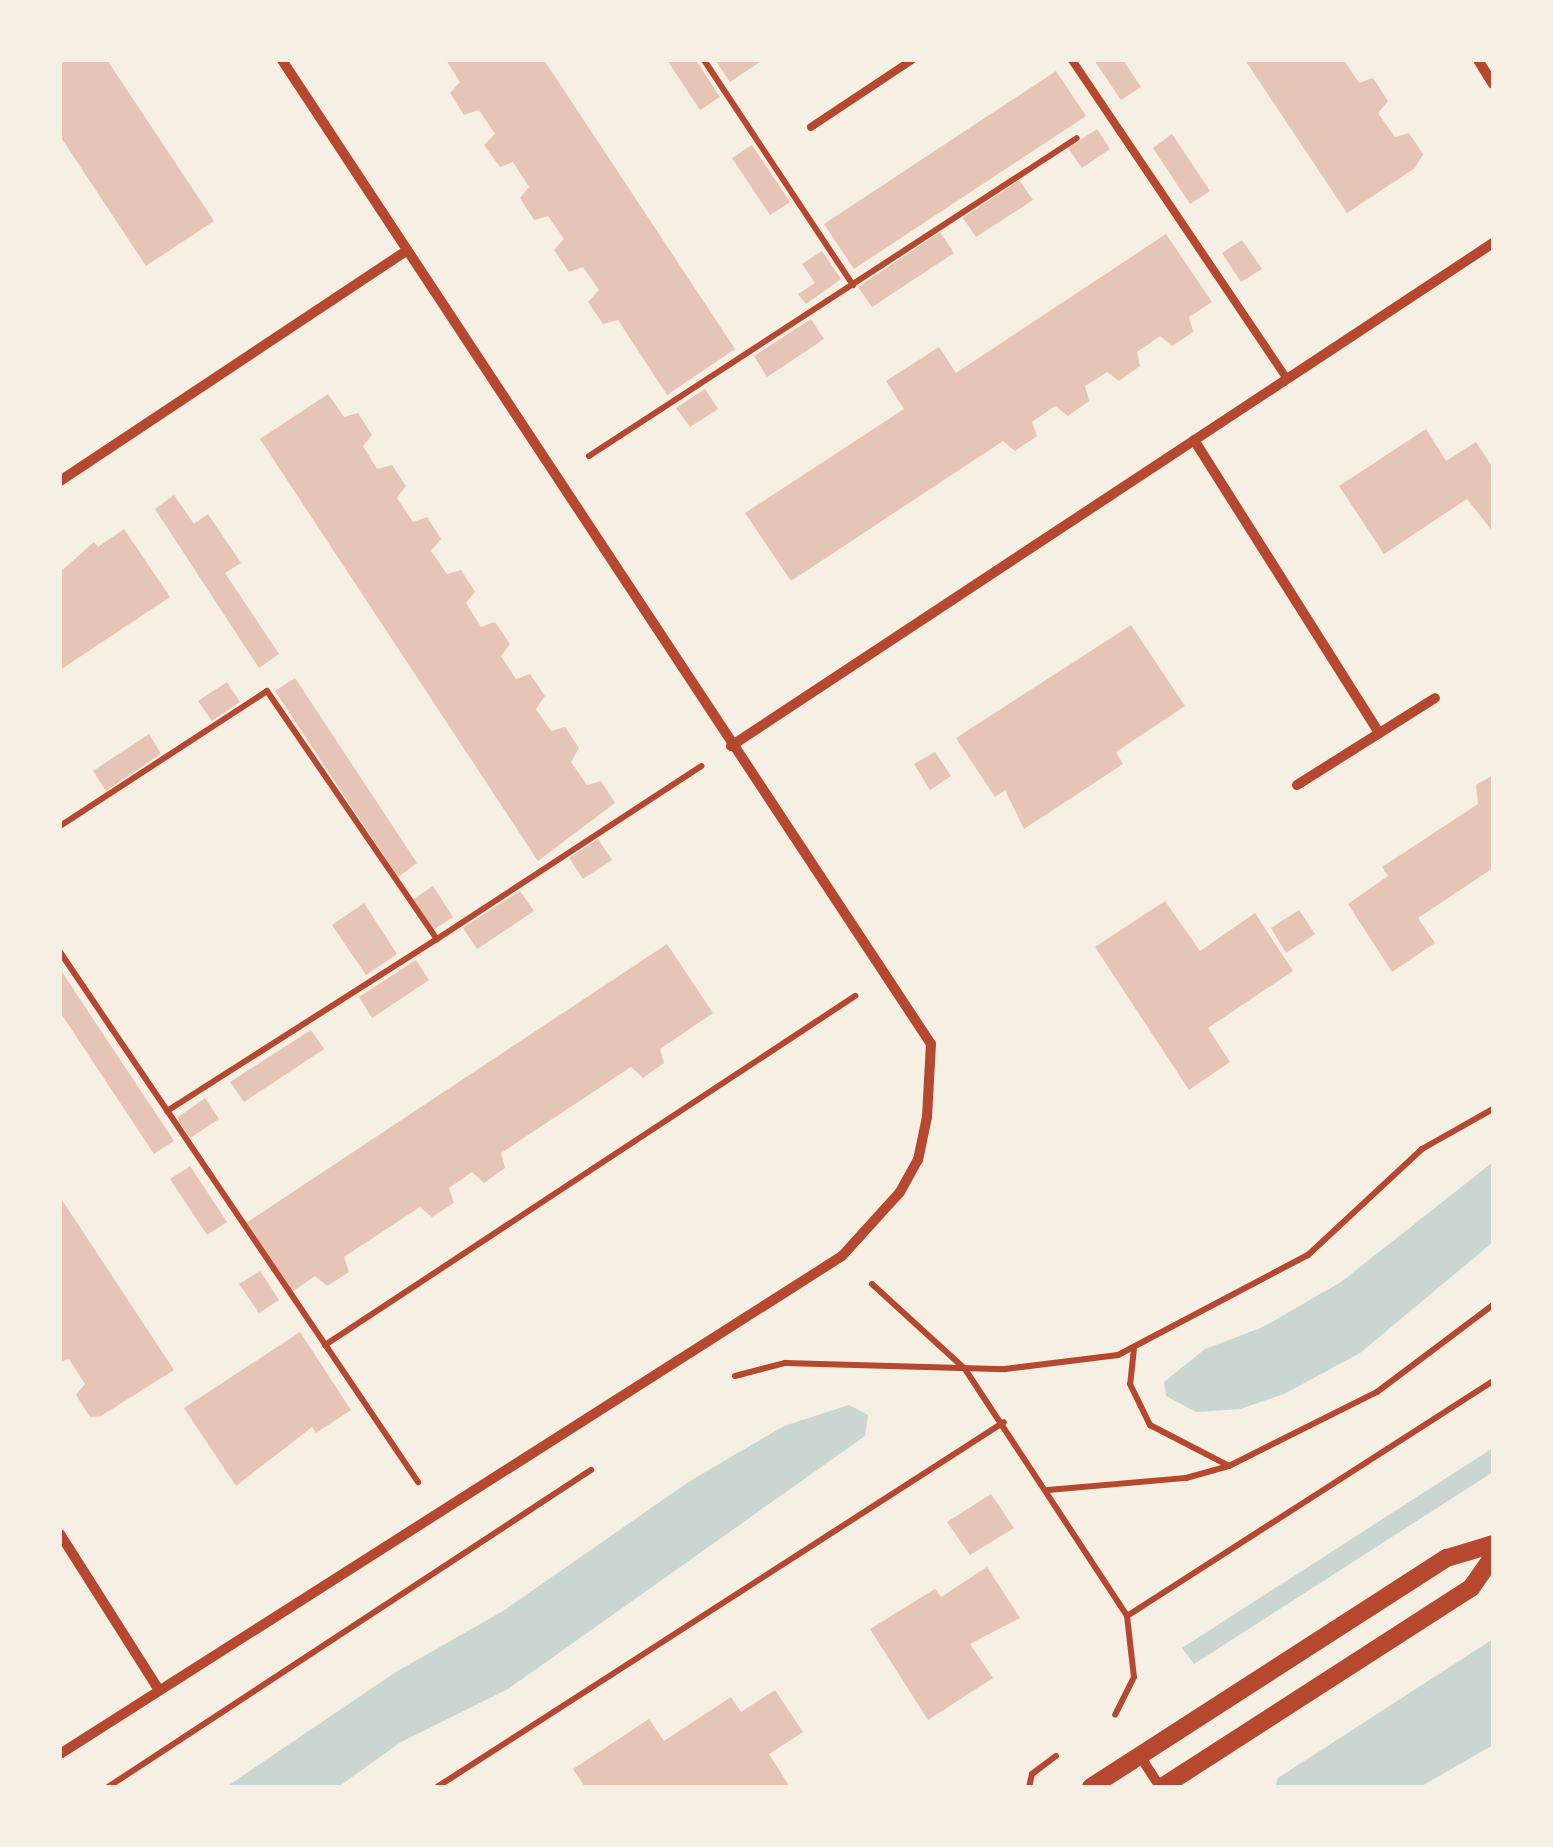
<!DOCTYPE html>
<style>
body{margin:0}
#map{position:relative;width:1553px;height:1847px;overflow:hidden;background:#f6efe4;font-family:Roboto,sans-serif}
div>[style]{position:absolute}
.water>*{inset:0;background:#c9d6d2}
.building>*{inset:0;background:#e6c5b7}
.path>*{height:6px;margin:-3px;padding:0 3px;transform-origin:3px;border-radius:3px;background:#b5482f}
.service>*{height:8px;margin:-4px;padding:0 4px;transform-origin:4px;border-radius:4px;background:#b5482f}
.minor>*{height:10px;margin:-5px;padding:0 5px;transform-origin:5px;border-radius:5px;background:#b5482f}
.tertiary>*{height:18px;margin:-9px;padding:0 9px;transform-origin:9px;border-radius:9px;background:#b5482f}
span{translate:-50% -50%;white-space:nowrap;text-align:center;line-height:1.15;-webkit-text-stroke:9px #f6efe4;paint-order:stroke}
.frame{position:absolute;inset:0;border:62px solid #f6efe4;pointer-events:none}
</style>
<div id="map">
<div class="water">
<div style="clip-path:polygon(1493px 1162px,1493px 1242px,1360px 1353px,1284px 1394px,1240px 1409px,1196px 1412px,1166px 1396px,1164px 1382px,1205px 1349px,1263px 1327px,1341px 1282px)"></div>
<div style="clip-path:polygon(849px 1405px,868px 1415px,865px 1436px,508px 1689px,401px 1742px,338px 1787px,226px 1787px,396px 1672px,503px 1611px,690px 1481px,784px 1426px)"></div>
<div style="clip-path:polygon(1493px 1448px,1493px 1472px,1194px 1664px,1182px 1648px)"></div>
<div style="clip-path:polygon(1493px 1639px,1493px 1745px,1420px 1787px,1275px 1787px,1278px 1778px)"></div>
</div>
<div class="building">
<div style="clip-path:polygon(60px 60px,107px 60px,214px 221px,146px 266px,60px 136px)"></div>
<div style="clip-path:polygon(446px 60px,544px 60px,735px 349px,667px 395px,618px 320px,603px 324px,588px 302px,599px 290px,583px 267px,569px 272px,554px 250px,564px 239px,548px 216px,534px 220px,520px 198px,529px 187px,513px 162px,500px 167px,484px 145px,495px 134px,479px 110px,464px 115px,450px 93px,460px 82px)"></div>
<div style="clip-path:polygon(667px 60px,696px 60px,720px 97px,700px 110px)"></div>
<div style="clip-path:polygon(715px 60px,763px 60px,730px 82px)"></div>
<div style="clip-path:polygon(1094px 60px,1123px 60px,1141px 87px,1121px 100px)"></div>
<div style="clip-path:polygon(1245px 60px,1344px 60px,1359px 83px,1373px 78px,1388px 101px,1378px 113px,1395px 137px,1409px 133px,1423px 154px,1415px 168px,1347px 213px)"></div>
<div style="clip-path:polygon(1056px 71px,1086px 116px,854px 269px,824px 224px)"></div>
<div style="clip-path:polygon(1097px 129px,1110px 149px,1082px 168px,1068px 148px)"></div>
<div style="clip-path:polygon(1172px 134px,1210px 191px,1190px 204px,1153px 148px)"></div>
<div style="clip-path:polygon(752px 145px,790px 202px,770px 215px,732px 158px)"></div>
<div style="clip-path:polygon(1019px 180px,1033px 200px,976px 237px,963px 218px)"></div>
<div style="clip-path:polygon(940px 232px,954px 253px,872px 307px,858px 287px)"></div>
<div style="clip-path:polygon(1166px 234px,1212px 302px,1189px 317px,1193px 332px,1172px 346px,1160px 336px,1137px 352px,1140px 366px,1119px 381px,1107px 372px,1085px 386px,1089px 401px,1068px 416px,1055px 406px,1032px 422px,1037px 436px,1015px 451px,1003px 441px,791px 581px,745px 513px,904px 409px,886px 381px,939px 347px,956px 373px)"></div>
<div style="clip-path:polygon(1242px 240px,1262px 269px,1241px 282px,1222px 253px)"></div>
<div style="clip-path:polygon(822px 251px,841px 279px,806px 304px,798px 294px,815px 283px,802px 264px)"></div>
<div style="clip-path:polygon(811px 319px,824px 339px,767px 377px,754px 356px)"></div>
<div style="clip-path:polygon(705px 389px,718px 409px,690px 427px,676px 408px)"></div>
<div style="clip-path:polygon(328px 394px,344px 417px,358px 413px,372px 435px,363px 446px,377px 469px,392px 465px,406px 486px,397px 498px,413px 522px,427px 517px,441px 539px,431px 551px,447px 574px,461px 570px,475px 592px,466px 603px,481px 627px,495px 622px,510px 644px,501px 656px,516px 679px,530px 674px,545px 696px,536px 709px,551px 731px,565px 727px,579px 748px,571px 762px,587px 785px,601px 781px,615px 803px,538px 861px,260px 439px)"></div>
<div style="clip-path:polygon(1426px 429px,1446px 461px,1476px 442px,1493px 468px,1493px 532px,1467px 499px,1384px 554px,1339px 486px)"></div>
<div style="clip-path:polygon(174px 495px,194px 524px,208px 514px,241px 563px,225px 573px,279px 654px,259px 668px,155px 509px)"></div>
<div style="clip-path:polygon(124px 529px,170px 597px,60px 670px,60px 572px,94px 542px,98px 547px)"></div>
<div style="clip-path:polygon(1131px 625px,1185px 706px,1116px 752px,1123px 764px,1024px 829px,1005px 790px,995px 797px,956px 738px)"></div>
<div style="clip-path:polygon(295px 678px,417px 863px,398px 877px,275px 691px)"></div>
<div style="clip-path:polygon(227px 682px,240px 702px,212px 721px,198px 701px)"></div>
<div style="clip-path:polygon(149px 734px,161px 754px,106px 791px,93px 771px)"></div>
<div style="clip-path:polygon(935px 752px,951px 776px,930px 790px,914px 764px)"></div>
<div style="clip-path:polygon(1493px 775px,1493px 868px,1418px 918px,1435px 943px,1392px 972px,1348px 904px,1388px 876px,1382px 867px,1478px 804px,1476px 785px)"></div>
<div style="clip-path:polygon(598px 839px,612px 860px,583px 879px,569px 858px)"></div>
<div style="clip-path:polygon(433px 886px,453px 917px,433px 930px,412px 900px)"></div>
<div style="clip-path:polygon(520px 891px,534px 911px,477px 949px,463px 928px)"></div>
<div style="clip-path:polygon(1165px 901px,1200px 951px,1255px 913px,1293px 971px,1208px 1028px,1230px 1062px,1189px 1090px,1095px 947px)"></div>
<div style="clip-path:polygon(364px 903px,397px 954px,366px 975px,332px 925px)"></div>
<div style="clip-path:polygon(1299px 910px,1315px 934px,1286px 953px,1271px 928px)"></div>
<div style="clip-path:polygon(667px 944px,713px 1013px,660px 1049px,664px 1063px,643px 1078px,631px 1067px,501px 1153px,505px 1168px,484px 1183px,472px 1172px,449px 1188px,454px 1203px,432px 1217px,420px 1207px,344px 1257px,349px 1272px,327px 1286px,315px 1276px,292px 1292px,246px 1223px)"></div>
<div style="clip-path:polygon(416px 960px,429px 980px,372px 1018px,359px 997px)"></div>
<div style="clip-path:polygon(60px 969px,174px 1141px,154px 1154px,60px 1012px)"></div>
<div style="clip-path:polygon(311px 1030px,324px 1049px,244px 1102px,230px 1082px)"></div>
<div style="clip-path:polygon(205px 1098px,219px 1119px,190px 1138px,177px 1118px)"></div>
<div style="clip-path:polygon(190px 1166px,227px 1222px,207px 1235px,170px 1179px)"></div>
<div style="clip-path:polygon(60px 1197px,174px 1370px,101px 1416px,90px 1417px,76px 1395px,85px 1384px,69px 1359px,60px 1362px)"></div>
<div style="clip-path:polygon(260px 1271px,279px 1300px,259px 1313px,239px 1284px)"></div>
<div style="clip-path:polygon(300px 1332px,351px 1410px,316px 1433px,312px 1427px,236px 1486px,184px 1408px)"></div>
<div style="clip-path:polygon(991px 1494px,1014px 1528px,970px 1555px,947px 1522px)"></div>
<div style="clip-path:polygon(987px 1567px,1020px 1618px,970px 1644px,993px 1678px,928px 1720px,870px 1629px,935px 1589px,941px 1597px)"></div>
<div style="clip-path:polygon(775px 1690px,803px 1732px,769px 1754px,790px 1787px,585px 1787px,573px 1769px,649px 1719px,664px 1741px,731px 1697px,741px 1712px)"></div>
</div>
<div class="path">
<div style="left:704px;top:60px;width:270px;rotate:56.5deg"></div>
<div style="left:589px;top:456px;width:582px;rotate:-33.09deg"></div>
<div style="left:60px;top:826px;width:247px;rotate:-33.1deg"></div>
<div style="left:267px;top:691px;width:301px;rotate:55.6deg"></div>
<div style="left:437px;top:939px;width:316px;rotate:-33.2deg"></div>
<div style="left:60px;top:952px;width:640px;rotate:55.96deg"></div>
<div style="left:167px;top:1111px;width:320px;rotate:-32.5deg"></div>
<div style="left:872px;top:1284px;width:126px;rotate:42.4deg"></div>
<div style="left:965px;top:1369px;width:295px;rotate:56.7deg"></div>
<div style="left:1127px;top:1616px;width:61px;rotate:83.5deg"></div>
<div style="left:1134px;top:1677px;width:42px;rotate:116.6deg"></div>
<div style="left:325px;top:1345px;width:635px;rotate:-33.36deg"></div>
<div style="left:1134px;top:1348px;width:36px;rotate:96deg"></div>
<div style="left:1130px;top:1384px;width:46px;rotate:64deg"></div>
<div style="left:1150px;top:1425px;width:89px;rotate:27.4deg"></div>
<div style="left:735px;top:1376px;width:52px;rotate:-14.6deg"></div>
<div style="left:785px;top:1363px;width:220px;rotate:1.6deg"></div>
<div style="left:1005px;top:1369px;width:114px;rotate:-7.1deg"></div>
<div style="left:1118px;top:1355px;width:215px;rotate:-27.8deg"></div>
<div style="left:1308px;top:1255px;width:156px;rotate:-42.9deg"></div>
<div style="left:1422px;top:1149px;width:81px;rotate:-29.4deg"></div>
<div style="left:1048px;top:1490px;width:139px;rotate:-5deg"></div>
<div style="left:1186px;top:1478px;width:45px;rotate:-15.6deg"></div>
<div style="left:1229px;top:1466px;width:165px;rotate:-26.6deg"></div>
<div style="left:1377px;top:1392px;width:145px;rotate:-36.9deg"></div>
<div style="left:1127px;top:1616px;width:435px;rotate:-32.7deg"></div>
<div style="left:108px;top:1787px;width:578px;rotate:-33.28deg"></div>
<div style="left:437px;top:1787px;width:674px;rotate:-32.77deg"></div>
<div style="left:1029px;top:1787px;width:13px;rotate:-77deg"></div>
<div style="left:1032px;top:1774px;width:30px;rotate:-37deg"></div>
</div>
<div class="service">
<div style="left:1072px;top:60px;width:385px;rotate:56deg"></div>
<div style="left:811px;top:127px;width:121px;rotate:-33.6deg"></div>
</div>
<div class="minor">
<div style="left:1478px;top:60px;width:28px;rotate:58deg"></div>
<div style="left:1194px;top:440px;width:347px;rotate:57.7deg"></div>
<div style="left:60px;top:481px;width:414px;rotate:-33.6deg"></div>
<div style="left:731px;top:746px;width:913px;rotate:-33.43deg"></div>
<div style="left:1297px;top:785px;width:163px;rotate:-32.2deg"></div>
<div style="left:60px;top:1534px;width:185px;rotate:57.6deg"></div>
<div style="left:60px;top:1754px;width:927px;rotate:-32.49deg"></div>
<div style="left:842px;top:1256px;width:86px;rotate:-47.8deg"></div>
<div style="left:900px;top:1192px;width:37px;rotate:-61deg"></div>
<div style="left:918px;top:1160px;width:44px;rotate:-78.2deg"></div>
<div style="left:927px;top:1117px;width:73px;rotate:-86.9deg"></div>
<div style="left:931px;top:1044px;width:1179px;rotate:-123.41deg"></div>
<div style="left:1140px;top:1756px;width:37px;rotate:57deg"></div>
</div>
<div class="tertiary">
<div style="left:1091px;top:1787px;width:423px;rotate:-32.8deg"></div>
<div style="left:1447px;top:1558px;width:48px;rotate:-16.9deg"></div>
<div style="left:1162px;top:1787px;width:368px;rotate:-32.8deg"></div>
<div style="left:1471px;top:1588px;width:39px;rotate:-55deg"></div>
</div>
<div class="frame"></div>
</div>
